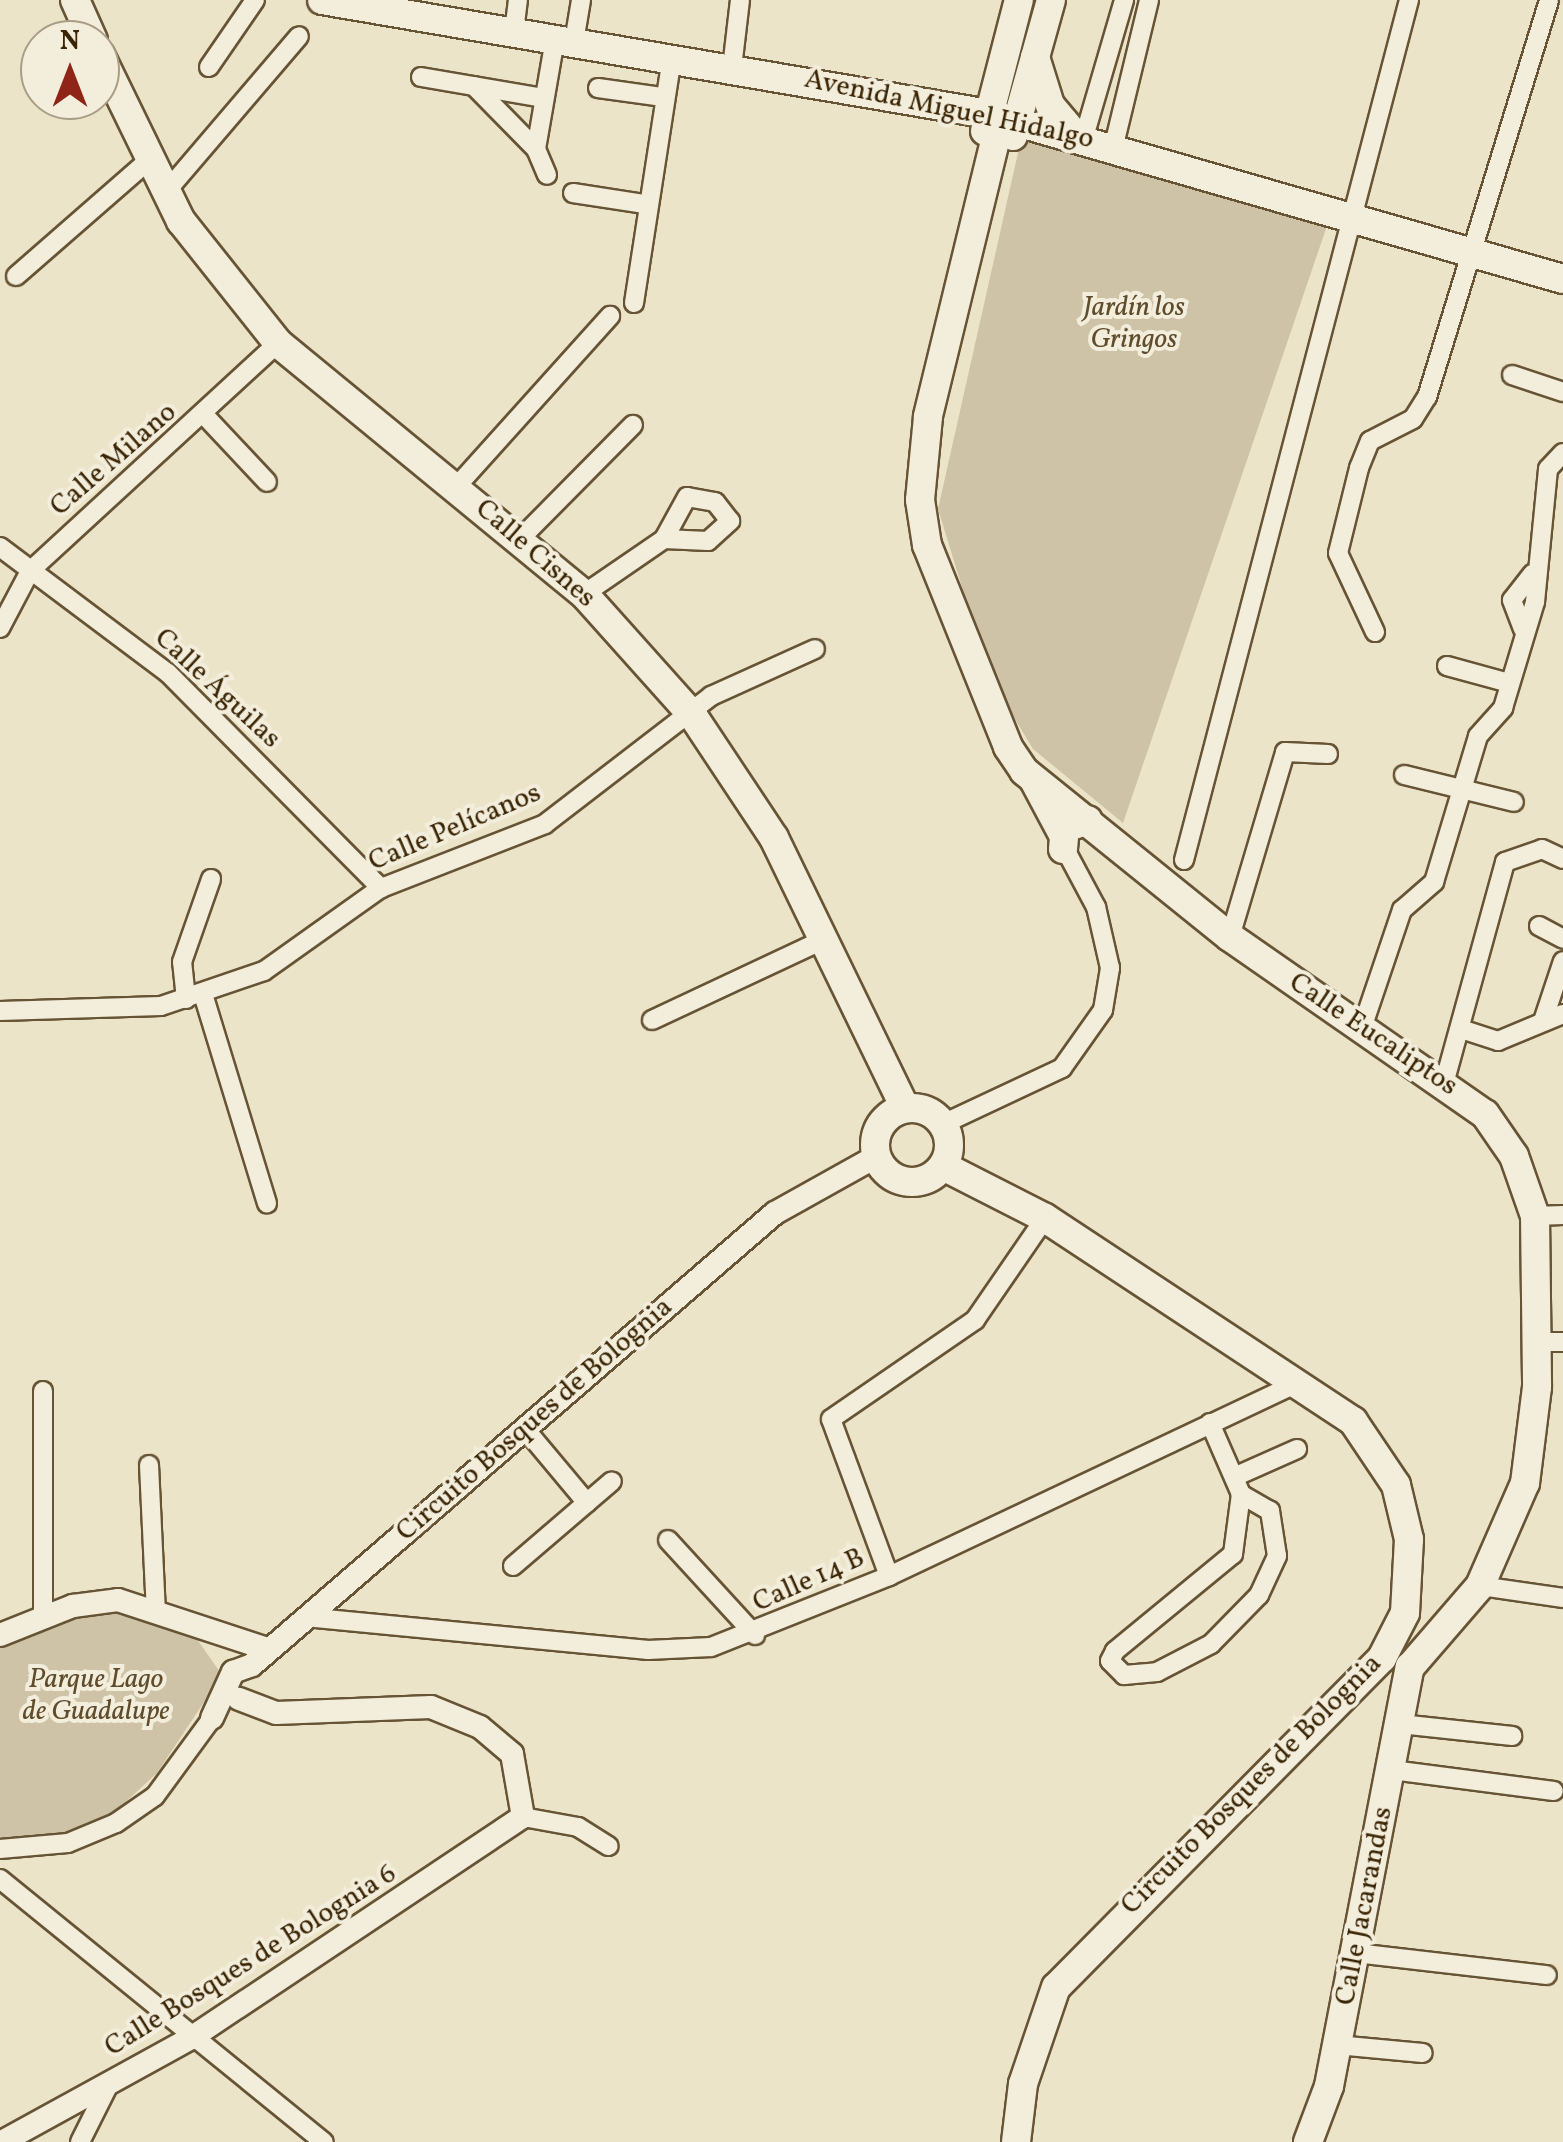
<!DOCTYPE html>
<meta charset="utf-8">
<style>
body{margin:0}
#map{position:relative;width:1563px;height:2142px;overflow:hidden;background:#ece4c9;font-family:Vollkorn,serif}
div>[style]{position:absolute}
.green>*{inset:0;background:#cec3a7}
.roads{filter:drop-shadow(2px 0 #665434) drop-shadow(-2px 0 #665434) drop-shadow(0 2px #665434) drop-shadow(0 -2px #665434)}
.minor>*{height:18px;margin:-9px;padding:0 9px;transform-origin:9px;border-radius:9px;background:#f3eddc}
.tertiary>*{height:22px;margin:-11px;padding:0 11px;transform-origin:11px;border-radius:11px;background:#f3eddc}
.secondary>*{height:28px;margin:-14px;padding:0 14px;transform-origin:14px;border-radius:14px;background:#f3eddc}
.secondary>.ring{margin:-14px;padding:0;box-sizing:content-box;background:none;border:28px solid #f3eddc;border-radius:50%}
span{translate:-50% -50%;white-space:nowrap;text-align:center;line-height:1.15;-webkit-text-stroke:8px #f3eddc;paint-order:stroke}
.street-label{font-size:28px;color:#392403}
.park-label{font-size:28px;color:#5e4c2c;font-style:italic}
.north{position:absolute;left:20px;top:20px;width:100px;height:100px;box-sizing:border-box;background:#f3eddc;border:2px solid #a99d85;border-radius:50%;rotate:0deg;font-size:28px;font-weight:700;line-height:40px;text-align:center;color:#392403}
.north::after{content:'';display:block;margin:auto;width:35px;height:45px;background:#8f2418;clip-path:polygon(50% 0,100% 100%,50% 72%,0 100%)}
</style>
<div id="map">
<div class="green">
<div style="clip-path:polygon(1022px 135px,1328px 223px,1123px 823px,1033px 749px,990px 678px,938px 509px)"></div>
<div style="clip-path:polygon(93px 1594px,192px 1632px,222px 1675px,157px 1773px,107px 1819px,29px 1851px,0 1852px,0 1621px)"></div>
</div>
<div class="roads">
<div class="minor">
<div style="left:514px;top:32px;width:32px;rotate:-83deg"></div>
<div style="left:574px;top:42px;width:43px;rotate:-80.5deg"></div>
<div style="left:209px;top:67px;width:81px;rotate:-55.5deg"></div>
<div style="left:732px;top:68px;width:68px;rotate:-83.3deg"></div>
<div style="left:421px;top:77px;width:125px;rotate:9.7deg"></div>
<div style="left:474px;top:86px;width:88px;rotate:45.5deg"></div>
<div style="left:536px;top:149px;width:28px;rotate:67deg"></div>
<div style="left:598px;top:88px;width:66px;rotate:7.9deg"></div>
<div style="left:1084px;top:137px;width:143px;rotate:-73.7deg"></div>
<div style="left:1114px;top:145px;width:149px;rotate:-76.4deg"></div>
<div style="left:536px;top:149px;width:112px;rotate:-80.2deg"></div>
<div style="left:165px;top:193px;width:206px;rotate:-49.5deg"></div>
<div style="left:573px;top:193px;width:73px;rotate:8.7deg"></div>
<div style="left:16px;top:276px;width:176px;rotate:-41.1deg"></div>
<div style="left:634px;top:303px;width:248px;rotate:-81.2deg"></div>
<div style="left:1512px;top:375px;width:54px;rotate:18.4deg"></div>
<div style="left:206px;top:417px;width:89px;rotate:46.8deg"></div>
<div style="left:457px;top:486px;width:229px;rotate:-48deg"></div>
<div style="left:519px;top:540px;width:162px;rotate:-45.3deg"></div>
<div style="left:0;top:547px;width:210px;rotate:36.9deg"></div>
<div style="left:168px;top:673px;width:303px;rotate:45.3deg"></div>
<div style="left:584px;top:594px;width:97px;rotate:-34.5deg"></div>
<div style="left:664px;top:539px;width:44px;rotate:2.6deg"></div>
<div style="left:708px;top:541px;width:30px;rotate:-42deg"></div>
<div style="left:730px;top:521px;width:24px;rotate:-128deg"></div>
<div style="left:715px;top:502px;width:28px;rotate:-170deg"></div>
<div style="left:687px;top:497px;width:48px;rotate:118.7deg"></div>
<div style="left:0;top:628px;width:64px;rotate:-62.2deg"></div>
<div style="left:30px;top:571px;width:337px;rotate:-42.6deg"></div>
<div style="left:1523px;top:629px;width:31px;rotate:-111deg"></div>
<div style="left:1512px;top:600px;width:33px;rotate:-52deg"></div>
<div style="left:1375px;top:632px;width:87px;rotate:-115.1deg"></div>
<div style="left:1338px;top:553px;width:88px;rotate:-76.1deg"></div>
<div style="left:1359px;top:468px;width:29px;rotate:-68deg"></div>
<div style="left:1370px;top:441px;width:48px;rotate:-27.1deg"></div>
<div style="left:1413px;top:419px;width:26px;rotate:-58deg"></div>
<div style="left:1427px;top:397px;width:415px;rotate:-72.9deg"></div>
<div style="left:1447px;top:666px;width:64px;rotate:15.3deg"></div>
<div style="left:1404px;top:775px;width:113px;rotate:13.8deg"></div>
<div style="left:1184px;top:860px;width:889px;rotate:-75.34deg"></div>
<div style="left:1539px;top:926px;width:27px;rotate:28deg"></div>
<div style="left:1230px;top:937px;width:193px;rotate:-73.4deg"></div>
<div style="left:1285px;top:752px;width:43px;rotate:2.7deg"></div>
<div style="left:203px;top:994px;width:219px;rotate:73deg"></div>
<div style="left:186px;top:999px;width:37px;rotate:-96deg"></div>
<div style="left:182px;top:962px;width:88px;rotate:-70.7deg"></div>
<div style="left:0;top:1011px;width:161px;rotate:-1.8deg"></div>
<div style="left:161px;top:1006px;width:109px;rotate:-18.8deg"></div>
<div style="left:264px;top:971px;width:143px;rotate:-35.4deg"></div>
<div style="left:381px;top:888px;width:176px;rotate:-21.3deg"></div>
<div style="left:545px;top:824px;width:210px;rotate:-37.6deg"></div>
<div style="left:711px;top:696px;width:114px;rotate:-24.3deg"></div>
<div style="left:652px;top:1020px;width:189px;rotate:-25.1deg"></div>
<div style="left:1543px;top:1021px;width:63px;rotate:-71.6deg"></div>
<div style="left:1362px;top:1028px;width:125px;rotate:-71.3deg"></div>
<div style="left:1402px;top:910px;width:43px;rotate:-41.2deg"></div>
<div style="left:1434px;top:882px;width:152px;rotate:-73.2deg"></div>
<div style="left:1478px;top:736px;width:38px;rotate:-48deg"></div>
<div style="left:1503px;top:708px;width:111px;rotate:-73.2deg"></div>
<div style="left:1535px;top:602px;width:134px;rotate:-84.4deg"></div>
<div style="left:1548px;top:469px;width:22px;rotate:-47deg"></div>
<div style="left:1461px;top:1029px;width:39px;rotate:18deg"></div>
<div style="left:1498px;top:1041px;width:70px;rotate:-22.6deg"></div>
<div style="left:1445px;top:1080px;width:226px;rotate:-74.6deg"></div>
<div style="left:1505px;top:862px;width:39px;rotate:-19deg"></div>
<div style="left:1542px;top:849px;width:23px;rotate:25deg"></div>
<div style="left:943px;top:1124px;width:132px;rotate:-25.2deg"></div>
<div style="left:1062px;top:1068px;width:71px;rotate:-54.7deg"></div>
<div style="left:1103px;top:1010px;width:43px;rotate:-80.5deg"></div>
<div style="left:1110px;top:968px;width:63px;rotate:-102.9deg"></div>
<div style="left:1096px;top:907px;width:149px;rotate:-118.1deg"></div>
<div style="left:1535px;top:1216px;width:28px;rotate:-2deg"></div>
<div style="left:1536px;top:1342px;width:27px"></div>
<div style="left:1210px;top:1423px;width:77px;rotate:66.4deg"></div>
<div style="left:1241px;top:1494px;width:61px;rotate:97.6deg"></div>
<div style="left:1233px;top:1554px;width:153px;rotate:140.6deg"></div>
<div style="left:1115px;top:1651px;width:11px;rotate:117deg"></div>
<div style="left:1110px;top:1661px;width:20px;rotate:45deg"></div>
<div style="left:1124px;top:1675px;width:33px;rotate:-5deg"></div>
<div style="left:1157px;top:1672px;width:61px;rotate:-27.4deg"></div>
<div style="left:1211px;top:1644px;width:69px;rotate:-45.6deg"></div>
<div style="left:1259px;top:1595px;width:43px;rotate:-65.2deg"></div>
<div style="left:1277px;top:1556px;width:46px;rotate:-98.8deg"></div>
<div style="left:1270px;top:1511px;width:34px;rotate:-150deg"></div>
<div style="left:526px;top:1430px;width:95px;rotate:50.1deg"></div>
<div style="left:149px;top:1465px;width:146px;rotate:87.3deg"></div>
<div style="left:1234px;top:1477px;width:69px;rotate:-24deg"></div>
<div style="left:668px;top:1540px;width:129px;rotate:47.5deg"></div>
<div style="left:513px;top:1566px;width:130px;rotate:-40.6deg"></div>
<div style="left:889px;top:1576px;width:167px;rotate:-110.3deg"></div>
<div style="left:831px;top:1419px;width:175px;rotate:-34.5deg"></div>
<div style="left:975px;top:1320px;width:124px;rotate:-55.5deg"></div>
<div style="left:1480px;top:1586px;width:84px;rotate:8.2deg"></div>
<div style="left:305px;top:1617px;width:345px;rotate:5.5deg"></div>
<div style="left:648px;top:1650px;width:63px;rotate:-2.7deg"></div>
<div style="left:711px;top:1647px;width:192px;rotate:-21.7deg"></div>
<div style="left:889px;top:1576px;width:450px;rotate:-25.3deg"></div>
<div style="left:43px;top:1618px;width:227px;rotate:-90deg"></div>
<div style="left:1400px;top:1724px;width:113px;rotate:6.1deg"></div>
<div style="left:1392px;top:1770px;width:163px;rotate:7.4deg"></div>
<div style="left:523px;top:1817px;width:56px;rotate:10.3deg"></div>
<div style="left:578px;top:1827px;width:36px;rotate:32deg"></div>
<div style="left:0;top:1849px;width:68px;rotate:-5deg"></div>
<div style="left:68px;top:1843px;width:52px;rotate:-22.6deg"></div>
<div style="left:116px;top:1823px;width:47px;rotate:-34.7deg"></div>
<div style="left:155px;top:1796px;width:97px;rotate:-53.8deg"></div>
<div style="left:0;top:1879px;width:417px;rotate:39.1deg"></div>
<div style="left:1356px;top:1953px;width:192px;rotate:6.6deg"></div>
<div style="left:1337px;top:2045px;width:86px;rotate:5.3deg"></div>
<div style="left:80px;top:2142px;width:65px;rotate:-63.4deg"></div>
</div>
<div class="tertiary">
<div style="left:0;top:1635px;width:79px;rotate:-21.7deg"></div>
<div style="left:73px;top:1606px;width:45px;rotate:-7.6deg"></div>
<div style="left:118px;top:1600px;width:157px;rotate:18.2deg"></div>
<div style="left:212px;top:1718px;width:51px;rotate:-65.5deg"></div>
<div style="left:233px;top:1672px;width:20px;rotate:-20deg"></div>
<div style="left:252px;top:1665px;width:691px;rotate:-40.84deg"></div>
<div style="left:775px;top:1213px;width:117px;rotate:-29.2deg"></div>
<div style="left:2px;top:2142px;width:216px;rotate:-28.8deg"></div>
<div style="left:191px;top:2038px;width:399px;rotate:-33.7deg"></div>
<div style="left:523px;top:1817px;width:64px;rotate:-99.9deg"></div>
<div style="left:512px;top:1754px;width:42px;rotate:-139.8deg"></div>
<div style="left:480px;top:1727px;width:53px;rotate:-157.8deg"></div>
<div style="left:431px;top:1707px;width:155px;rotate:177.8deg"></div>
<div style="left:276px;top:1713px;width:40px;rotate:-159deg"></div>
</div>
<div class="secondary">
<div style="left:75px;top:0;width:44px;rotate:65.8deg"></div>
<div style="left:322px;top:0;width:677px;rotate:9.7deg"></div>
<div style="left:989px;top:114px;width:597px;rotate:16.04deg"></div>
<div style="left:100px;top:55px;width:185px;rotate:64deg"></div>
<div style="left:181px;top:221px;width:156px;rotate:51.5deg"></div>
<div style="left:278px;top:343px;width:396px;rotate:39.4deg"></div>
<div style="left:584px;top:594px;width:164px;rotate:48.2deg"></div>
<div style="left:693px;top:716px;width:146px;rotate:56.4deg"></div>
<div style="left:774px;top:838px;width:300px;rotate:64.1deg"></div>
<div style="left:1035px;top:57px;width:50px;rotate:72.6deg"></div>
<div style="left:1050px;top:105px;width:38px;rotate:50deg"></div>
<div style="left:985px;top:131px;width:135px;rotate:-75.5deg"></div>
<div style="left:1013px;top:136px;width:141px;rotate:-74.4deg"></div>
<div style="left:996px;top:137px;width:288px;rotate:103.7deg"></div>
<div style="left:928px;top:417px;width:83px;rotate:95.5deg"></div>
<div style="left:920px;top:500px;width:46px;rotate:81.2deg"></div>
<div style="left:927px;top:545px;width:218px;rotate:68.1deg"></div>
<div style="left:1008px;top:747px;width:29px;rotate:56deg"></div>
<div style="left:1024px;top:771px;width:265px;rotate:38.9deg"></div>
<div style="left:1230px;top:937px;width:310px;rotate:34.8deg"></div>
<div style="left:1485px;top:1114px;width:51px;rotate:55.4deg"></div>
<div style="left:1514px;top:1156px;width:64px;rotate:70.7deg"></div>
<div style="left:1535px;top:1216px;width:171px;rotate:89.3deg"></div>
<div style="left:1537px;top:1387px;width:97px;rotate:97.1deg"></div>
<div style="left:1525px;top:1483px;width:112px;rotate:113.6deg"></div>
<div style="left:1480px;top:1586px;width:107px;rotate:130.8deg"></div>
<div style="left:1063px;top:849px;width:21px;rotate:-85deg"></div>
<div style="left:1065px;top:828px;width:24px;rotate:-19deg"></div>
<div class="ring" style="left:875px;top:1108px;width:46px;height:46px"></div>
<div style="left:943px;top:1166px;width:114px;rotate:27deg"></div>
<div style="left:1045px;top:1218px;width:369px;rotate:33.4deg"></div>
<div style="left:1353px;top:1421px;width:77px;rotate:56.1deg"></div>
<div style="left:1396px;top:1485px;width:56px;rotate:76.5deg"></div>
<div style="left:1409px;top:1539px;width:74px;rotate:93.1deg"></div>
<div style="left:1405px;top:1613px;width:51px;rotate:117.1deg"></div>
<div style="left:1382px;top:1658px;width:463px;rotate:134.7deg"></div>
<div style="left:1056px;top:1987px;width:102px;rotate:108.8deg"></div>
<div style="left:1023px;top:2084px;width:58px;rotate:96.9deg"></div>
<div style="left:1308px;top:2142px;width:60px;rotate:-69.4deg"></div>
<div style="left:1329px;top:2086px;width:427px;rotate:-79.1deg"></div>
</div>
</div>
<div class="street-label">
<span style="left:949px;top:110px;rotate:12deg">Avenida Miguel Hidalgo</span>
<span style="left:114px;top:460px;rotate:-41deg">Calle Milano</span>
<span style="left:535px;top:554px;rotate:41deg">Calle Cisnes</span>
<span style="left:217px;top:689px;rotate:43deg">Calle Águilas</span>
<span style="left:455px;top:828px;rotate:-23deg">Calle Pelícanos</span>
<span style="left:1373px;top:1035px;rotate:34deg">Calle Eucaliptos</span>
<span style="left:535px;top:1420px;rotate:-41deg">Circuito Bosques de Bolognia</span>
<span style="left:809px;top:1581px;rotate:-24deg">Calle 14 B</span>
<span style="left:1252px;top:1785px;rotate:-45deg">Circuito Bosques de Bolognia</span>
<span style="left:1365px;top:1906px;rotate:-79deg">Calle Jacarandas</span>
<span style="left:251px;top:1961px;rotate:-32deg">Calle Bosques de Bolognia 6</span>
</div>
<div class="park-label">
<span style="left:1134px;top:324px">Jardín los<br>Gringos</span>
<span style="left:96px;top:1696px">Parque Lago<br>de Guadalupe</span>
</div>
<div class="north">N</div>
</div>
